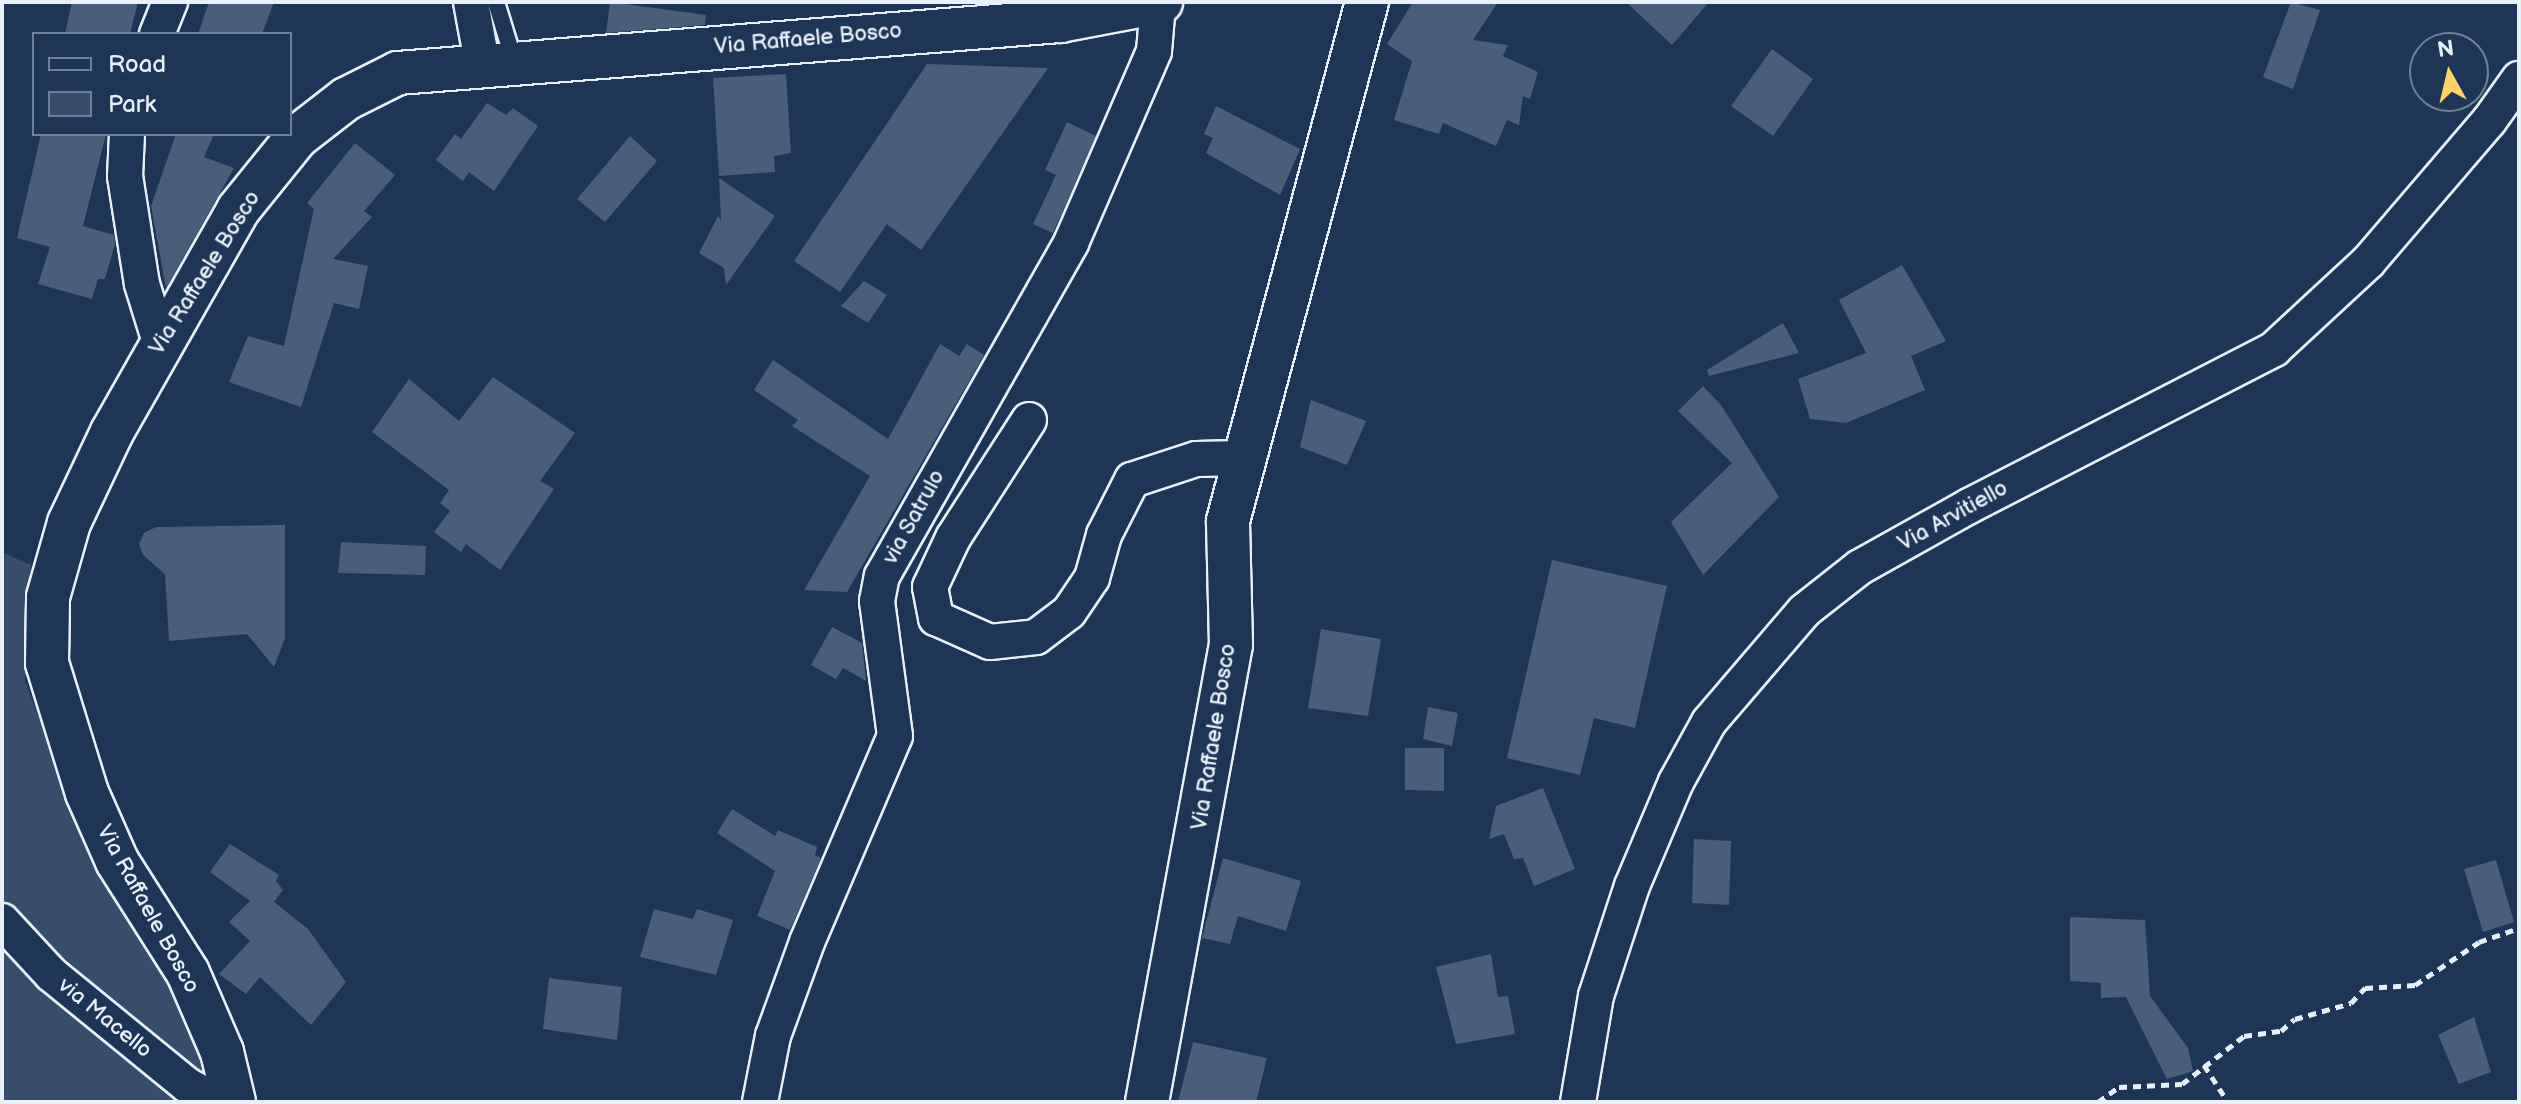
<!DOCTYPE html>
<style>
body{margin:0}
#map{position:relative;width:2521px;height:1104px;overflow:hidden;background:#1d3557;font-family:"Balsamiq Sans",sans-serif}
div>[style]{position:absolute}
.green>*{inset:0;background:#374d6c}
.building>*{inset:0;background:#495e7a}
.path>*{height:5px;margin-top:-2.5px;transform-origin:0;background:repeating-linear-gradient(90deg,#e8f1f8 0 8px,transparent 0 14px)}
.roads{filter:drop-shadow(2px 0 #e8f1f8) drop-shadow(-2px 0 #e8f1f8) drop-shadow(0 2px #e8f1f8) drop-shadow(0 -2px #e8f1f8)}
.service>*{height:16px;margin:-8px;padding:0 8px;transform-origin:8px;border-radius:8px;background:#1d3557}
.minor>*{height:34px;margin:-17px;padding:0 17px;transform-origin:17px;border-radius:17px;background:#1d3557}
.tertiary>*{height:42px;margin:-21px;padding:0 21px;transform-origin:21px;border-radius:21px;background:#1d3557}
span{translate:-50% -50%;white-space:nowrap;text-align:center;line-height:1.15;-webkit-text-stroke:6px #1d3557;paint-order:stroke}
.street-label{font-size:22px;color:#e8f1f8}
.frame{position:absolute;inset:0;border:4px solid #e8f1f8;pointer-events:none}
.legend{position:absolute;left:32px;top:32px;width:260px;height:104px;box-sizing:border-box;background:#1d3557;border:2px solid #6e8097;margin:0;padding:10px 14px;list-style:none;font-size:24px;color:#e8f1f8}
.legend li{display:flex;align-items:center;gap:16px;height:40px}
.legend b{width:40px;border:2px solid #6e8097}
.north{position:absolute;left:2409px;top:32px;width:80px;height:80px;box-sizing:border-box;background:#1d3557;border:2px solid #6e8097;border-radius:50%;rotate:352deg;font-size:22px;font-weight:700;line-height:32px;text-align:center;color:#e8f1f8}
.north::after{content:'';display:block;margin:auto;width:28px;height:36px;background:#ffd166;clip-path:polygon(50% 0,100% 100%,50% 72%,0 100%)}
</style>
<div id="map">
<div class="green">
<div style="clip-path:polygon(2px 552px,31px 565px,25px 681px,75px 811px,188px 1011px,222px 1102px,2px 1102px)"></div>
</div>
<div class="building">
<div style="clip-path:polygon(72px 2px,138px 2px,130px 34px,65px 34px)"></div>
<div style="clip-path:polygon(209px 2px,274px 2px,262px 34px,198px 34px)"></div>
<div style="clip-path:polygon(610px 2px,706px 15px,705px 25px,606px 33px)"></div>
<div style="clip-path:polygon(1413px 2px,1498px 2px,1473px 40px,1508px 45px,1503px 56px,1538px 72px,1530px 99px,1523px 96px,1519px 125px,1507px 120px,1496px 146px,1443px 123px,1439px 134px,1394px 120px,1412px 61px,1387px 44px)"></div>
<div style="clip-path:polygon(1626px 2px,1709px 2px,1672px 45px)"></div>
<div style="clip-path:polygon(2291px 2px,2320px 10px,2293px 89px,2263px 77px)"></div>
<div style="clip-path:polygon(1772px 49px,1813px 79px,1773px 136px,1731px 106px)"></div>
<div style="clip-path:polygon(927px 64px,1048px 68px,921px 250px,887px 224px,840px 292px,794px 261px)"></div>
<div style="clip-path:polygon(786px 74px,791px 153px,774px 156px,775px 172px,719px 176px,713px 78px)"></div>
<div style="clip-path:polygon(487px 103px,506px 115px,513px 108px,538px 126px,494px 191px,469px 172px,463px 181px,436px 160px,455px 134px,461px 139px)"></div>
<div style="clip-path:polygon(1216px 106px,1300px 149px,1280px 195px,1206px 153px,1213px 138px,1204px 134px)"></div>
<div style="clip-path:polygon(1067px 122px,1096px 136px,1053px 233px,1033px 224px,1056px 175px,1045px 170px)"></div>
<div style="clip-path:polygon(41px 134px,106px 134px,83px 226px,114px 235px,115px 244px,105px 279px,98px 279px,92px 299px,38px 284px,50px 247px,17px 238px)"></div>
<div style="clip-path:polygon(176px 134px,214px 134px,204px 157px,234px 168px,166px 288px,151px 206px)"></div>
<div style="clip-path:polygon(630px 136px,657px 161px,605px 222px,577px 199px)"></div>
<div style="clip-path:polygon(355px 143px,395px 175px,364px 211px,372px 217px,333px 259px,368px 266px,359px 309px,334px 303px,301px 407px,229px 382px,248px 336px,284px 346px,314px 209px,307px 203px)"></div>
<div style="clip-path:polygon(719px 178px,775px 216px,726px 285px,724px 268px,699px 253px,718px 216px,721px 220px)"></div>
<div style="clip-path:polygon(1902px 265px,1946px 341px,1911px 356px,1925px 390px,1846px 423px,1810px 419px,1798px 379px,1866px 353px,1839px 300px)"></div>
<div style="clip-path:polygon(864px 281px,887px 295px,868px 323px,841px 306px)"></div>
<div style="clip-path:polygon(1783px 323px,1799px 353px,1709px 376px,1707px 370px)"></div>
<div style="clip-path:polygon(940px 344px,959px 356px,967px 344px,984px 355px,847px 592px,804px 590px,870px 476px,792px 426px,798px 420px,754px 390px,773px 360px,888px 439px)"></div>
<div style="clip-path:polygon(493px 377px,575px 433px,540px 481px,554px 489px,500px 570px,466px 544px,461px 552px,434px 532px,450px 511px,440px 503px,449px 490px,372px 432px,409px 379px,459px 421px)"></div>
<div style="clip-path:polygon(1703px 386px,1721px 405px,1779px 497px,1703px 575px,1671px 522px,1732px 463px,1678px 411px)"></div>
<div style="clip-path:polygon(1311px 400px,1366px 421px,1347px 465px,1300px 447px)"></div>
<div style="clip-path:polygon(285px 525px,285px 638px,274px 667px,247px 634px,169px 641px,165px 574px,143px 555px,139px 544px,144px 533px,156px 527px)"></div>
<div style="clip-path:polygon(341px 542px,426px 546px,425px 575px,338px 573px)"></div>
<div style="clip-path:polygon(1552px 560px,1667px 586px,1635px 728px,1594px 718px,1580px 775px,1507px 758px)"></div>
<div style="clip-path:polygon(832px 627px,862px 643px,866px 681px,843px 668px,836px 679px,811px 665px)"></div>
<div style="clip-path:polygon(1321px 629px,1381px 639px,1368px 716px,1308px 708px)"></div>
<div style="clip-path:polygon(1428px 707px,1458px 713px,1452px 746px,1423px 739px)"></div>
<div style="clip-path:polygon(1405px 748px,1444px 748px,1444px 791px,1405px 790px)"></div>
<div style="clip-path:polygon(1543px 788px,1575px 869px,1534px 886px,1523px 858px,1514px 859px,1504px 834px,1489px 839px,1496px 806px)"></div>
<div style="clip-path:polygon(732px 809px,775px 836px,778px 830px,817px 847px,815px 855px,821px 858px,790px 930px,757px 916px,775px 871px,717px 833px)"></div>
<div style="clip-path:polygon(1694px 839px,1731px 841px,1729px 905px,1692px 903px)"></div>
<div style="clip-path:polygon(230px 844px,279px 875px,276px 881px,283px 890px,274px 902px,308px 929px,346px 982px,311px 1025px,260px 977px,246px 994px,219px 974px,250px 941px,229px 922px,250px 901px,210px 872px)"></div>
<div style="clip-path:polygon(1223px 858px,1301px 881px,1286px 931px,1238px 916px,1230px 944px,1202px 938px)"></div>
<div style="clip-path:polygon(2496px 860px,2514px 922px,2483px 932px,2464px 869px)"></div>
<div style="clip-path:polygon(654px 909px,693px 919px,697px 909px,733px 920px,716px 975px,640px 957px)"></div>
<div style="clip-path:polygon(2070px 917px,2145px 920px,2150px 996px,2188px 1048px,2193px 1071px,2167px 1079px,2126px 997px,2101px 998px,2101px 983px,2070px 981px)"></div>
<div style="clip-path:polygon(1491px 954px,1498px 997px,1508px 996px,1515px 1034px,1456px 1044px,1436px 967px)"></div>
<div style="clip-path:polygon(549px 978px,622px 987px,617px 1040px,543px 1029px)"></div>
<div style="clip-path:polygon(2474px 1017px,2491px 1072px,2459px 1084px,2438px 1035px)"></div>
<div style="clip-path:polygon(1193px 1042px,1267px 1058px,1256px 1102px,1178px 1102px)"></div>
</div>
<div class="path">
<div style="left:2204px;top:1065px;width:44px;rotate:57deg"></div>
<div style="left:2098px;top:1102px;width:26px;rotate:-36deg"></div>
<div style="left:2119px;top:1087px;width:63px;rotate:-2.7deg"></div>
<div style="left:2182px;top:1084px;width:78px;rotate:-37.7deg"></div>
<div style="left:2244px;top:1036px;width:37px;rotate:-8deg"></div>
<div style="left:2281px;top:1031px;width:18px;rotate:-41deg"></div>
<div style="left:2295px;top:1019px;width:58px;rotate:-15.9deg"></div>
<div style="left:2351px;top:1003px;width:21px;rotate:-47deg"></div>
<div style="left:2365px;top:988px;width:50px;rotate:-3.4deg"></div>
<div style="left:2415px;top:985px;width:77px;rotate:-33.9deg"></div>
<div style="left:2479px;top:942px;width:42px;rotate:-19.3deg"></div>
</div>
<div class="roads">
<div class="service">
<div style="left:496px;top:2px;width:62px;rotate:73deg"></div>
</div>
<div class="minor">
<div style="left:471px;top:2px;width:61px;rotate:79.6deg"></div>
<div style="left:157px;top:34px;width:35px;rotate:-68deg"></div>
<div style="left:127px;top:134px;width:42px;rotate:92.7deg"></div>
<div style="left:125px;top:176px;width:109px;rotate:81.1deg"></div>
<div style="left:142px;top:284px;width:61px;rotate:72.8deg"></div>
<div style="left:1029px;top:420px;width:140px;rotate:122.8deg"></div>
<div style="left:953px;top:538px;width:54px;rotate:115.1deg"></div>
<div style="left:930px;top:587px;width:32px;rotate:79deg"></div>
<div style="left:936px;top:618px;width:59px;rotate:24deg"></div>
<div style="left:990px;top:642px;width:46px;rotate:-6.2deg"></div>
<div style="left:1036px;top:637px;width:41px;rotate:-37.1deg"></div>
<div style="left:1069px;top:612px;width:41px;rotate:-55.9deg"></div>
<div style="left:1092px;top:578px;width:45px;rotate:-74.4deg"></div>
<div style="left:1104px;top:535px;width:62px;rotate:-63deg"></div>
<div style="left:1132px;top:480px;width:67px;rotate:-18.2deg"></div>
<div style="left:1196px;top:459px;width:46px;rotate:-1.2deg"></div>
<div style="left:2px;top:921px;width:72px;rotate:47.2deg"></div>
<div style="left:51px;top:974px;width:176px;rotate:39.2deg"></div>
<div style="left:187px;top:1085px;width:36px;rotate:28deg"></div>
<div style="left:760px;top:1102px;width:67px;rotate:-78.9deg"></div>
<div style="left:773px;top:1036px;width:100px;rotate:-70.1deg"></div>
<div style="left:807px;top:942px;width:224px;rotate:-66.9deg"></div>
<div style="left:895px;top:736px;width:136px;rotate:-97.6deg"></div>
<div style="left:877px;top:601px;width:25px;rotate:-79deg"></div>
<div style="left:882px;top:576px;width:383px;rotate:-60.4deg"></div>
<div style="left:1071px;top:243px;width:209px;rotate:-66.6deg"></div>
<div style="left:1154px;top:51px;width:47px;rotate:-85.1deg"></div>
<div style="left:1578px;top:1102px;width:108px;rotate:-80.4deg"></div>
<div style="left:1596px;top:996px;width:116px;rotate:-71.9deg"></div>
<div style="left:1632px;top:886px;width:113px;rotate:-67.1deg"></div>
<div style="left:1676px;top:782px;width:68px;rotate:-61.2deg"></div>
<div style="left:1709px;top:722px;width:146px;rotate:-49.4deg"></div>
<div style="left:1804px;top:611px;width:71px;rotate:-38.2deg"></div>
<div style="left:1860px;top:567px;width:125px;rotate:-29.2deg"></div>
<div style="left:1969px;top:506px;width:343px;rotate:-27.2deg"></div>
<div style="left:2274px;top:349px;width:128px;rotate:-42.8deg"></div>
<div style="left:2368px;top:262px;width:186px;rotate:-49.4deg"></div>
<div style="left:2489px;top:121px;width:52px;rotate:-54.5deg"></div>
</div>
<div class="tertiary">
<div style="left:234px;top:1102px;width:51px;rotate:-103.5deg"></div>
<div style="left:222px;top:1052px;width:86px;rotate:-113.3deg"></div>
<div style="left:188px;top:973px;width:133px;rotate:-122.4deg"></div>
<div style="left:117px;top:861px;width:74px;rotate:-113.8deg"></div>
<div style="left:87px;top:793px;width:136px;rotate:-107.1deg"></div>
<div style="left:47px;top:663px;width:66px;rotate:-89.1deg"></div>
<div style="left:48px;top:597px;width:77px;rotate:-74.2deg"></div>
<div style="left:69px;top:523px;width:101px;rotate:-64.7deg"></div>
<div style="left:112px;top:432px;width:255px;rotate:-60.4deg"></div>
<div style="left:238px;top:210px;width:94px;rotate:-51.1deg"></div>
<div style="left:297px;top:137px;width:62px;rotate:-37.8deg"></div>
<div style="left:346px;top:99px;width:58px;rotate:-26.6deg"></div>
<div style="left:398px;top:73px;width:664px;rotate:-4.49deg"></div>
<div style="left:1060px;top:21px;width:103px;rotate:-10.7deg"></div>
<div style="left:1147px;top:1102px;width:465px;rotate:-79.6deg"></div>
<div style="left:1231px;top:645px;width:124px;rotate:-91.4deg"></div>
<div style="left:1228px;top:521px;width:537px;rotate:-75.01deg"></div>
</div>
</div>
<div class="street-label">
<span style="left:808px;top:39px;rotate:-5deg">Via Raffaele Bosco</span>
<span style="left:205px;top:273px;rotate:-58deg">Via Raffaele Bosco</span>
<span style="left:1953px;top:516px;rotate:-29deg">Via Arvitiello</span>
<span style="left:914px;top:517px;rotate:-61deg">via Satrulo</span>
<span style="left:1214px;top:737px;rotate:-81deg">Via Raffaele Bosco</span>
<span style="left:148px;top:909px;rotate:61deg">Via Raffaele Bosco</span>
<span style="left:105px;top:1018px;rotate:39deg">via Macello</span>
</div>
<div class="frame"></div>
<ul class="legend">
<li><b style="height:10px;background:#1d3557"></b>Road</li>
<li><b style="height:22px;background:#374d6c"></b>Park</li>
</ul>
<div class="north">N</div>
</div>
